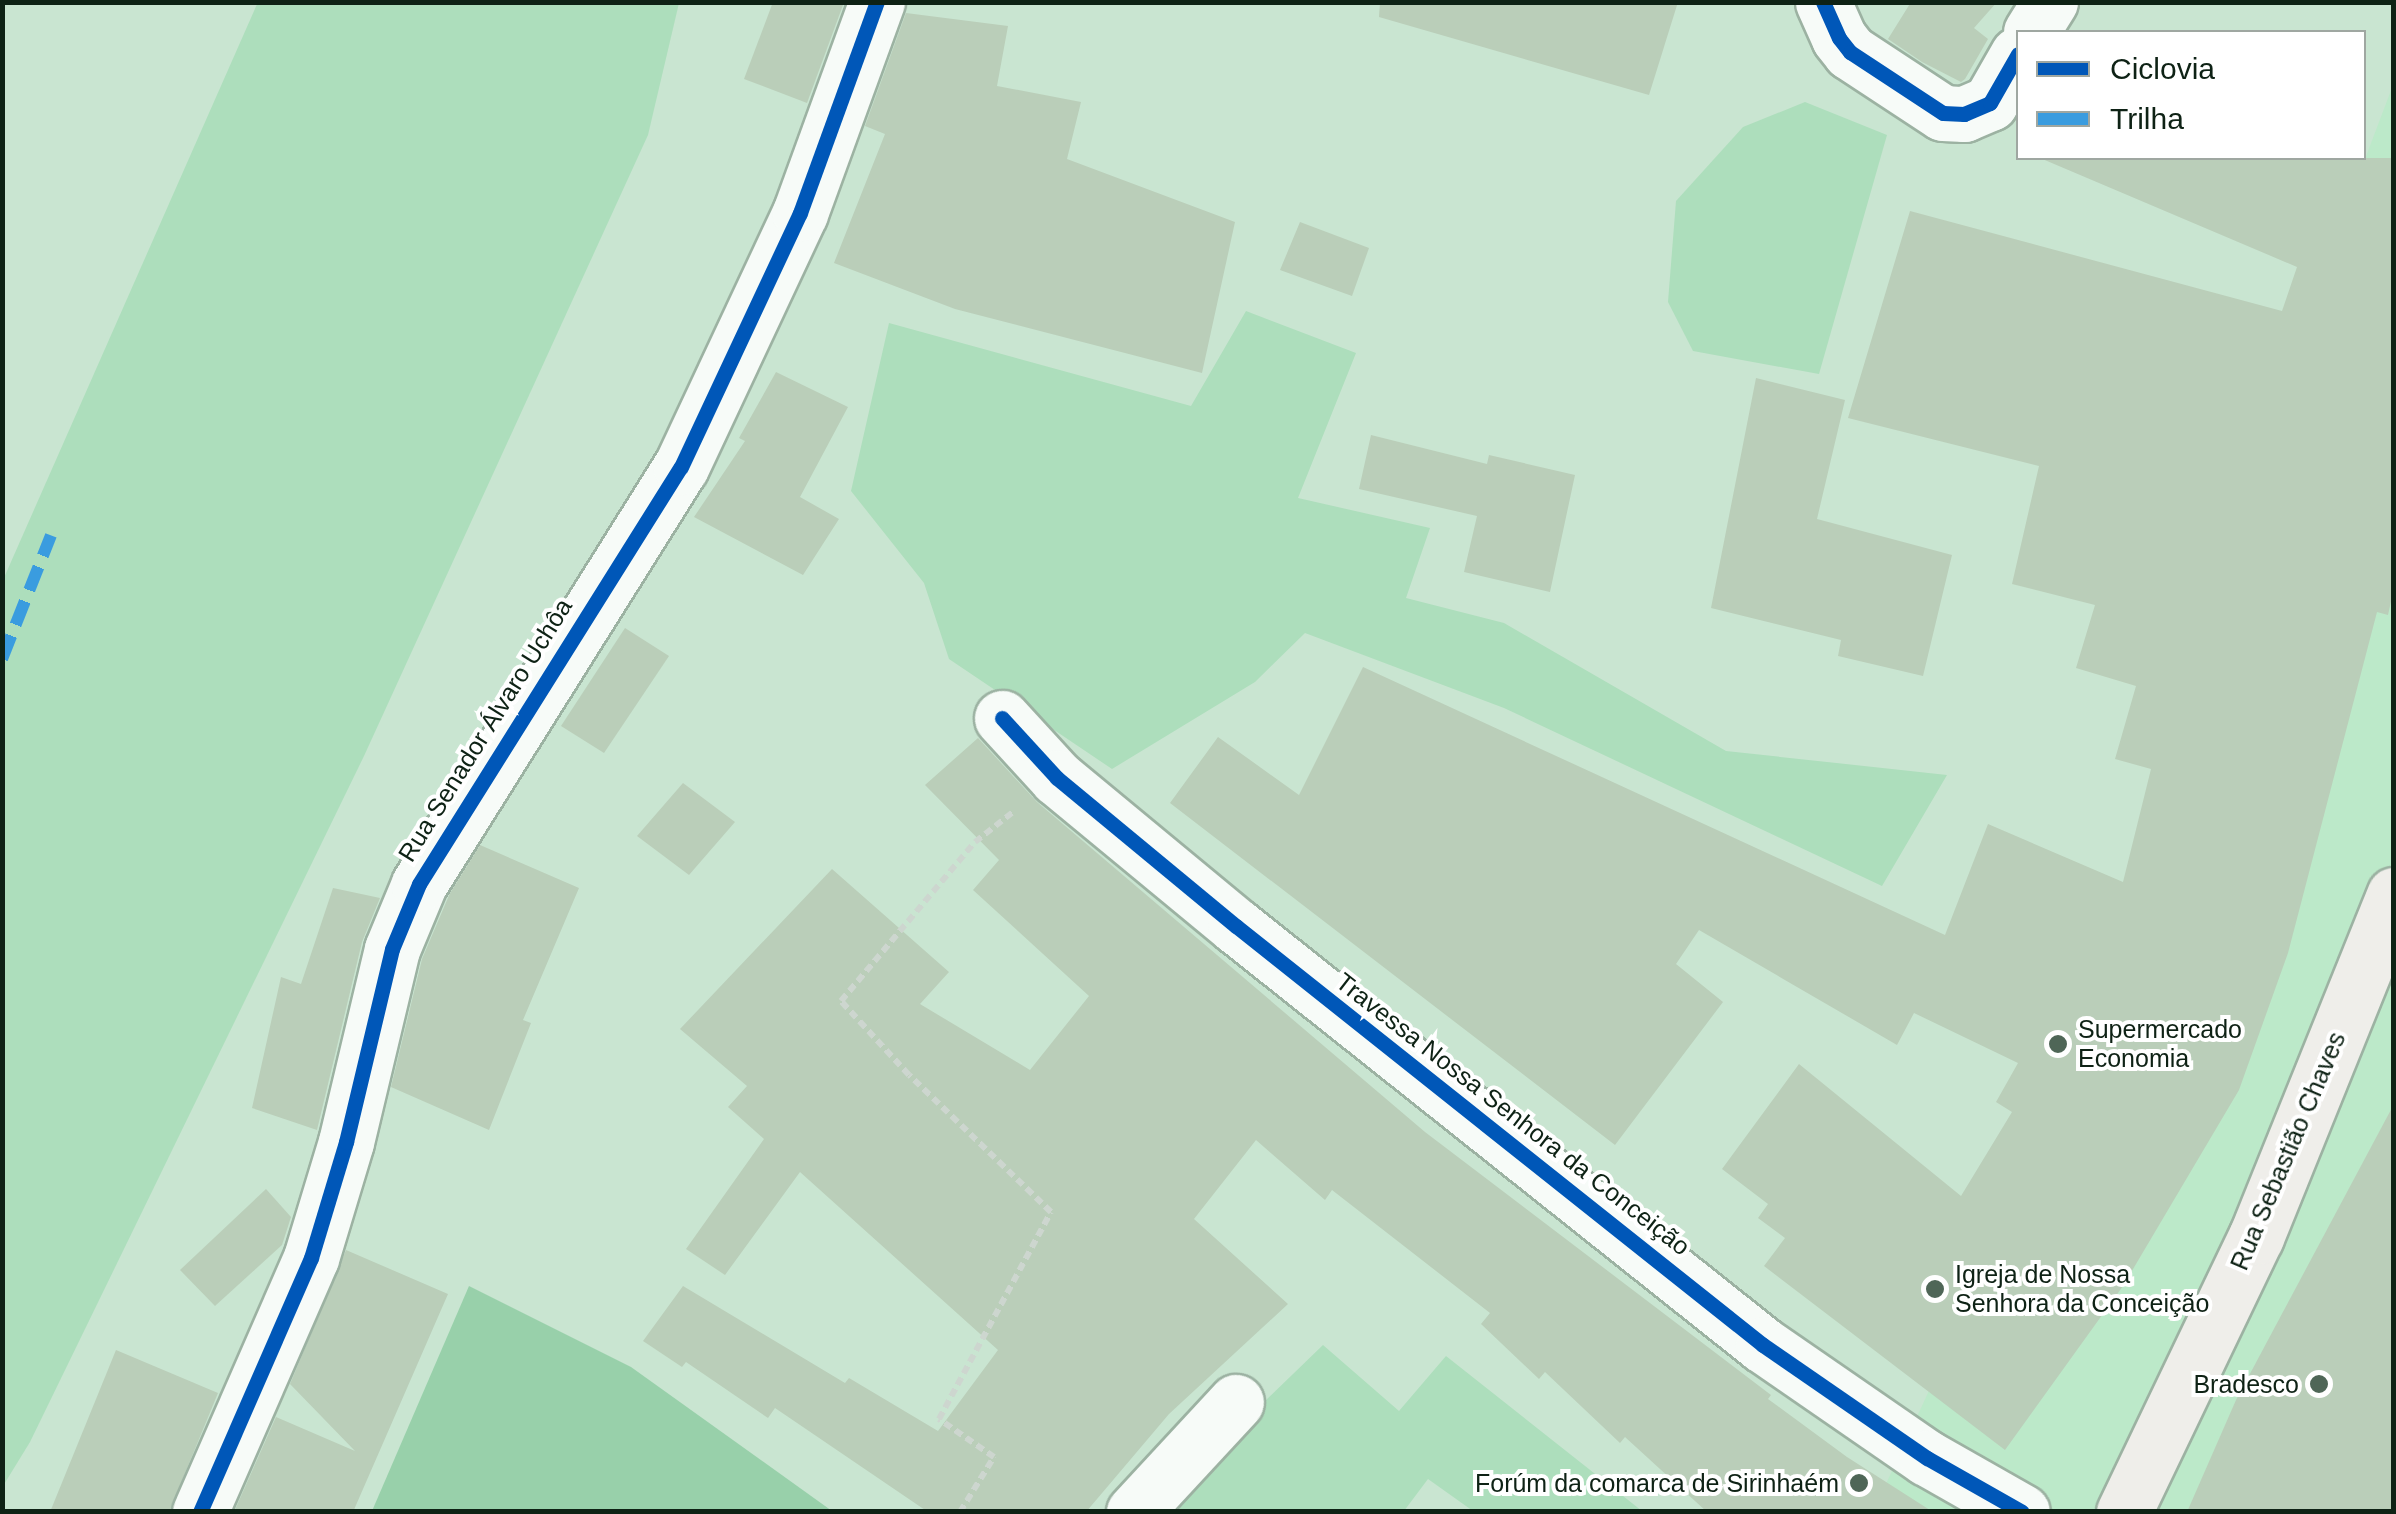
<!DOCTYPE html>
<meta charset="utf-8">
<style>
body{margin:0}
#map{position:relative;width:2396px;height:1514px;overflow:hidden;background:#c9e5d1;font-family:Arial,sans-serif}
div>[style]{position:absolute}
.built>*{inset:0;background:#bce9c9}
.green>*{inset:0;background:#addebc}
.forest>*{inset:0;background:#98d0aa}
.building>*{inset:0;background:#baceb9}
.path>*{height:6px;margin-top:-3px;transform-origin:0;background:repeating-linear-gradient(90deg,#cdd6cf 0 8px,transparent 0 13px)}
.roads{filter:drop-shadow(2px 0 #9cb2a2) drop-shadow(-2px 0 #9cb2a2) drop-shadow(0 2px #9cb2a2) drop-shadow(0 -2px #9cb2a2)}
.minor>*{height:55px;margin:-27.5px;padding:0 27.5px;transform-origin:27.5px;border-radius:27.5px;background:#f7fbf8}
.major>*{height:55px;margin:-27.5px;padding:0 27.5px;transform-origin:27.5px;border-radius:27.5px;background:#efeeea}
.quiet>*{height:12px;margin-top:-6px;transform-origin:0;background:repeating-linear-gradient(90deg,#3a9cdf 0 25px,transparent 0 37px)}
.cycleway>*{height:15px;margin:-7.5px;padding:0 7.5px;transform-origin:7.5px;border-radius:7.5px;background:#0057b8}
.dots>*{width:28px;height:28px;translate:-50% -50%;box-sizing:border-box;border:5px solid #fff;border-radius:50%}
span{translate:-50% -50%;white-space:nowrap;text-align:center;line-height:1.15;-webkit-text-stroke:8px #fff;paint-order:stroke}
.street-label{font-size:25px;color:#0e2215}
.poi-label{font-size:25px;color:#0e2215}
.left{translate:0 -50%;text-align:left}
.right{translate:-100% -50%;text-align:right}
.frame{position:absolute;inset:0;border:5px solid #0e2215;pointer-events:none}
.legend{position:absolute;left:2016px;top:30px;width:350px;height:130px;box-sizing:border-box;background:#fff;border:2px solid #9fa7a1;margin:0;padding:12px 18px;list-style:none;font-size:30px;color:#0e2215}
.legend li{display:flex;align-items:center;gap:20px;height:50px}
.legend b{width:50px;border:2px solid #9fa7a1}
</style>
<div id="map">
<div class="built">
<div style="clip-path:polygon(2393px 85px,2393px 1511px,1873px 1512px,2022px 1189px,2144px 871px,2270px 410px)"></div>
</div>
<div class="green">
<div style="clip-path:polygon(258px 2px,679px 3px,648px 135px,364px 756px,30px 1442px,3px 1486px,3px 580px)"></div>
<div style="clip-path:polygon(1805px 102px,1887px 135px,1819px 374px,1693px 351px,1668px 302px,1676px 201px,1743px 127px)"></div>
<div style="clip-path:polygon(1246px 311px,1356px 353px,1298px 498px,1430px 528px,1406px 598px,1504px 623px,1726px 751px,1947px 775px,1882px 886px,1504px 708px,1305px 633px,1255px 682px,1112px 769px,949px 659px,924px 583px,851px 491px,889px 323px,1191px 406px)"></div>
<div style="clip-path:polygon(1323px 1345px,1399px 1411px,1446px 1356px,1642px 1511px,1473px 1511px,1428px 1479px,1404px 1511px,1150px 1512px)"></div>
</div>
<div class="forest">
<div style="clip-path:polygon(469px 1286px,631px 1367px,832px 1511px,372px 1511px)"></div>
</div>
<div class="building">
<div style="clip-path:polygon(773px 2px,843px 5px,807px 103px,744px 79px)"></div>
<div style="clip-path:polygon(1380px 2px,1678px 2px,1649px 95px,1379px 17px)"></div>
<div style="clip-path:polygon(1911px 2px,1997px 2px,1974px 28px,1988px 39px,1965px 79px,1961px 82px,1922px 62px,1888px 39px)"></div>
<div style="clip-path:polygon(906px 13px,1008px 26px,997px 86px,1081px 102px,1067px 159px,1235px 222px,1202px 373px,955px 309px,834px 263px,885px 134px,865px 126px)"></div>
<div style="clip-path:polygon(2040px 158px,2394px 158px,2394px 588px,2388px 615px,2377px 612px,2288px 953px,2239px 1090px,2123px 1286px,2005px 1450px,1764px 1266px,1785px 1238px,1758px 1218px,1768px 1204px,1722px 1169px,1799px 1064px,1961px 1196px,2012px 1112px,1996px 1102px,2018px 1063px,1914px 1013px,1897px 1045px,1699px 930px,1676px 964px,1723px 1002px,1615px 1145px,1170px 803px,1218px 737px,1299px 795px,1363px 667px,1945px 935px,1988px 824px,2123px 882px,2151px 769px,2115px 759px,2136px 686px,2076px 668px,2095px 605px,2012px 584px,2039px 466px,1848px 418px,1910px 211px,2282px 311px,2297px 267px)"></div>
<div style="clip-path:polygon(1300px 222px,1369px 248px,1352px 296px,1280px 270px)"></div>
<div style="clip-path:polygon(776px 372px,848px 407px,800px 497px,839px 519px,803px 575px,694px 517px,745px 441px,739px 438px)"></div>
<div style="clip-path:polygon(1756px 378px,1845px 400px,1817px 519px,1952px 555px,1923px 676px,1838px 656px,1841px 640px,1711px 608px)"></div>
<div style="clip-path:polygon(1371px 435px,1487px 464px,1489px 455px,1575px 475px,1550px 592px,1464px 572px,1477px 516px,1359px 489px)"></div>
<div style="clip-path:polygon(625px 628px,669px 656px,604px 753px,561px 726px)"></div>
<div style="clip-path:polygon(978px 738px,1037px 802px,1425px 1132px,1771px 1395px,1768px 1399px,1847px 1457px,1933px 1512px,1707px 1512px,1625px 1437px,1620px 1443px,1545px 1372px,1539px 1379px,1481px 1324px,1490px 1313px,1332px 1190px,1325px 1200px,1256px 1140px,1194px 1219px,1288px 1304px,1169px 1414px,1086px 1512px,928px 1512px,775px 1408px,768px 1418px,686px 1362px,682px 1367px,643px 1341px,683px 1286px,845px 1383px,849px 1378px,938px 1431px,998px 1350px,800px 1172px,725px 1275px,686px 1249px,764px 1139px,728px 1107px,747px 1086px,680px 1029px,832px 869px,949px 972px,920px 1004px,1030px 1070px,1089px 996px,973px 890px,999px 860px,925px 785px)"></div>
<div style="clip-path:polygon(683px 783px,735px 822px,689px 875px,637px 836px)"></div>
<div style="clip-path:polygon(480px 845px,579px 888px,523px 1020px,531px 1023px,489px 1130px,391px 1087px,422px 959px,450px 893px)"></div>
<div style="clip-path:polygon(333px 888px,380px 898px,362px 942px,317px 1130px,252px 1108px,281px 977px,301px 984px)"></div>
<div style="clip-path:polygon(2394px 1104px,2394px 1512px,2187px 1512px,2236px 1400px)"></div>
<div style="clip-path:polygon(266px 1189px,291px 1217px,282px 1245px,215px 1306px,180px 1270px)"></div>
<div style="clip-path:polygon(346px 1250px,448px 1294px,353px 1512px,234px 1512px,276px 1417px,355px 1451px,290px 1384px)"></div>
<div style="clip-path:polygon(116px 1350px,218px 1393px,169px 1512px,50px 1512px)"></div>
</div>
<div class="path">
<div style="left:960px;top:1512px;width:65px;rotate:-58.3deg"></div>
<div style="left:994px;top:1457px;width:67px;rotate:-145.4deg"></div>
<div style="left:939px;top:1419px;width:235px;rotate:-61.6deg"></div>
<div style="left:1051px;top:1212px;width:197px;rotate:-136deg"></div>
<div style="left:909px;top:1075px;width:100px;rotate:-132.6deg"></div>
<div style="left:841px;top:1001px;width:208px;rotate:-49.9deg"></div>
<div style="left:975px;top:842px;width:48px;rotate:-38.3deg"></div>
</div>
<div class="roads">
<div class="minor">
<div style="left:1823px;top:2px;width:39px;rotate:66deg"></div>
<div style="left:1839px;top:38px;width:18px;rotate:52deg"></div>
<div style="left:1850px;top:52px;width:111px;rotate:33.3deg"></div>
<div style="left:1943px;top:113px;width:21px;rotate:3deg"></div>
<div style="left:1964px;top:114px;width:28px;rotate:-23deg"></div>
<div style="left:1990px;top:103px;width:56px;rotate:-60.3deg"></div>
<div style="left:2031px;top:32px;width:36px;rotate:-58deg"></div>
<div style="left:1002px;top:718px;width:81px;rotate:47.5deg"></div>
<div style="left:1057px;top:778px;width:232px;rotate:39.6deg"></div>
<div style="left:1236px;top:926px;width:673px;rotate:38.49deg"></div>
<div style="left:1763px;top:1345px;width:199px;rotate:34.6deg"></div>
<div style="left:1927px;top:1458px;width:109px;rotate:29.6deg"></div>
<div style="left:200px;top:1512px;width:277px;rotate:-66.4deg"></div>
<div style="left:311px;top:1258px;width:121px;rotate:-73.2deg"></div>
<div style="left:346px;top:1142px;width:198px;rotate:-76.6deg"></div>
<div style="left:392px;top:949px;width:70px;rotate:-67.4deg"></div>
<div style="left:419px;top:884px;width:492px;rotate:-57.9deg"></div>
<div style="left:681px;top:467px;width:280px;rotate:-64.9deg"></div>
<div style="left:800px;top:213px;width:225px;rotate:-70deg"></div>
<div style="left:1134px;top:1512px;width:150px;rotate:-47.2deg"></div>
</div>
<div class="major">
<div style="left:2124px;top:1512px;width:305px;rotate:-64.4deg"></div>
<div style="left:2256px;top:1237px;width:369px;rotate:-68deg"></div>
</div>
</div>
<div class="quiet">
<div style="left:2px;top:659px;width:133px;rotate:-68.4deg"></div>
</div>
<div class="cycleway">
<div style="left:1823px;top:2px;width:39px;rotate:66deg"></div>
<div style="left:1839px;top:38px;width:18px;rotate:52deg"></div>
<div style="left:1850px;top:52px;width:111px;rotate:33.3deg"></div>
<div style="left:1943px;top:113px;width:21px;rotate:3deg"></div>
<div style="left:1964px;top:114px;width:28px;rotate:-23deg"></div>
<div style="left:1990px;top:103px;width:56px;rotate:-60.3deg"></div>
<div style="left:1002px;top:718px;width:81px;rotate:47.5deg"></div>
<div style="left:1057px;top:778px;width:232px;rotate:39.6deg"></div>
<div style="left:1236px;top:926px;width:673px;rotate:38.49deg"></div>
<div style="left:1763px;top:1345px;width:199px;rotate:34.6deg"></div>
<div style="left:1927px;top:1458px;width:109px;rotate:29.6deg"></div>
<div style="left:200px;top:1512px;width:277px;rotate:-66.4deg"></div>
<div style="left:311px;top:1258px;width:121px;rotate:-73.2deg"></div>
<div style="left:346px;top:1142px;width:198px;rotate:-76.6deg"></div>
<div style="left:392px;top:949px;width:70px;rotate:-67.4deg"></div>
<div style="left:419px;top:884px;width:492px;rotate:-57.9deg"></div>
<div style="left:681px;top:467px;width:280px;rotate:-64.9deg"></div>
<div style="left:800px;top:213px;width:225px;rotate:-70deg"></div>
</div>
<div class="dots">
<div style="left:2058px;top:1044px;background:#4f6657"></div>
<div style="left:1935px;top:1289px;background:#4f6657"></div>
<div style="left:2319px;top:1384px;background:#4f6657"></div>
<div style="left:1859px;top:1483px;background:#4f6657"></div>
</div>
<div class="street-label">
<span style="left:485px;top:730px;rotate:-58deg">Rua Senador Álvaro Uchôa</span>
<span style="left:1513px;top:1114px;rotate:38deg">Travessa Nossa Senhora da Conceição</span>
<span style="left:2288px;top:1151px;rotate:-67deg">Rua Sebastião Chaves</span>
</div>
<div class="poi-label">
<span class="left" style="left:2078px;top:1044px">Supermercado<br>Economia</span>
<span class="left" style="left:1955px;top:1289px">Igreja de Nossa<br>Senhora da Conceição</span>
<span class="right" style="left:2299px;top:1384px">Bradesco</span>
<span class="right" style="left:1839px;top:1483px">Forúm da comarca de Sirinhaém</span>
</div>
<div class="frame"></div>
<ul class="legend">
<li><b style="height:12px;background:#0057b8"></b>Ciclovia</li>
<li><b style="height:12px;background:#3a9cdf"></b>Trilha</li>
</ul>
</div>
